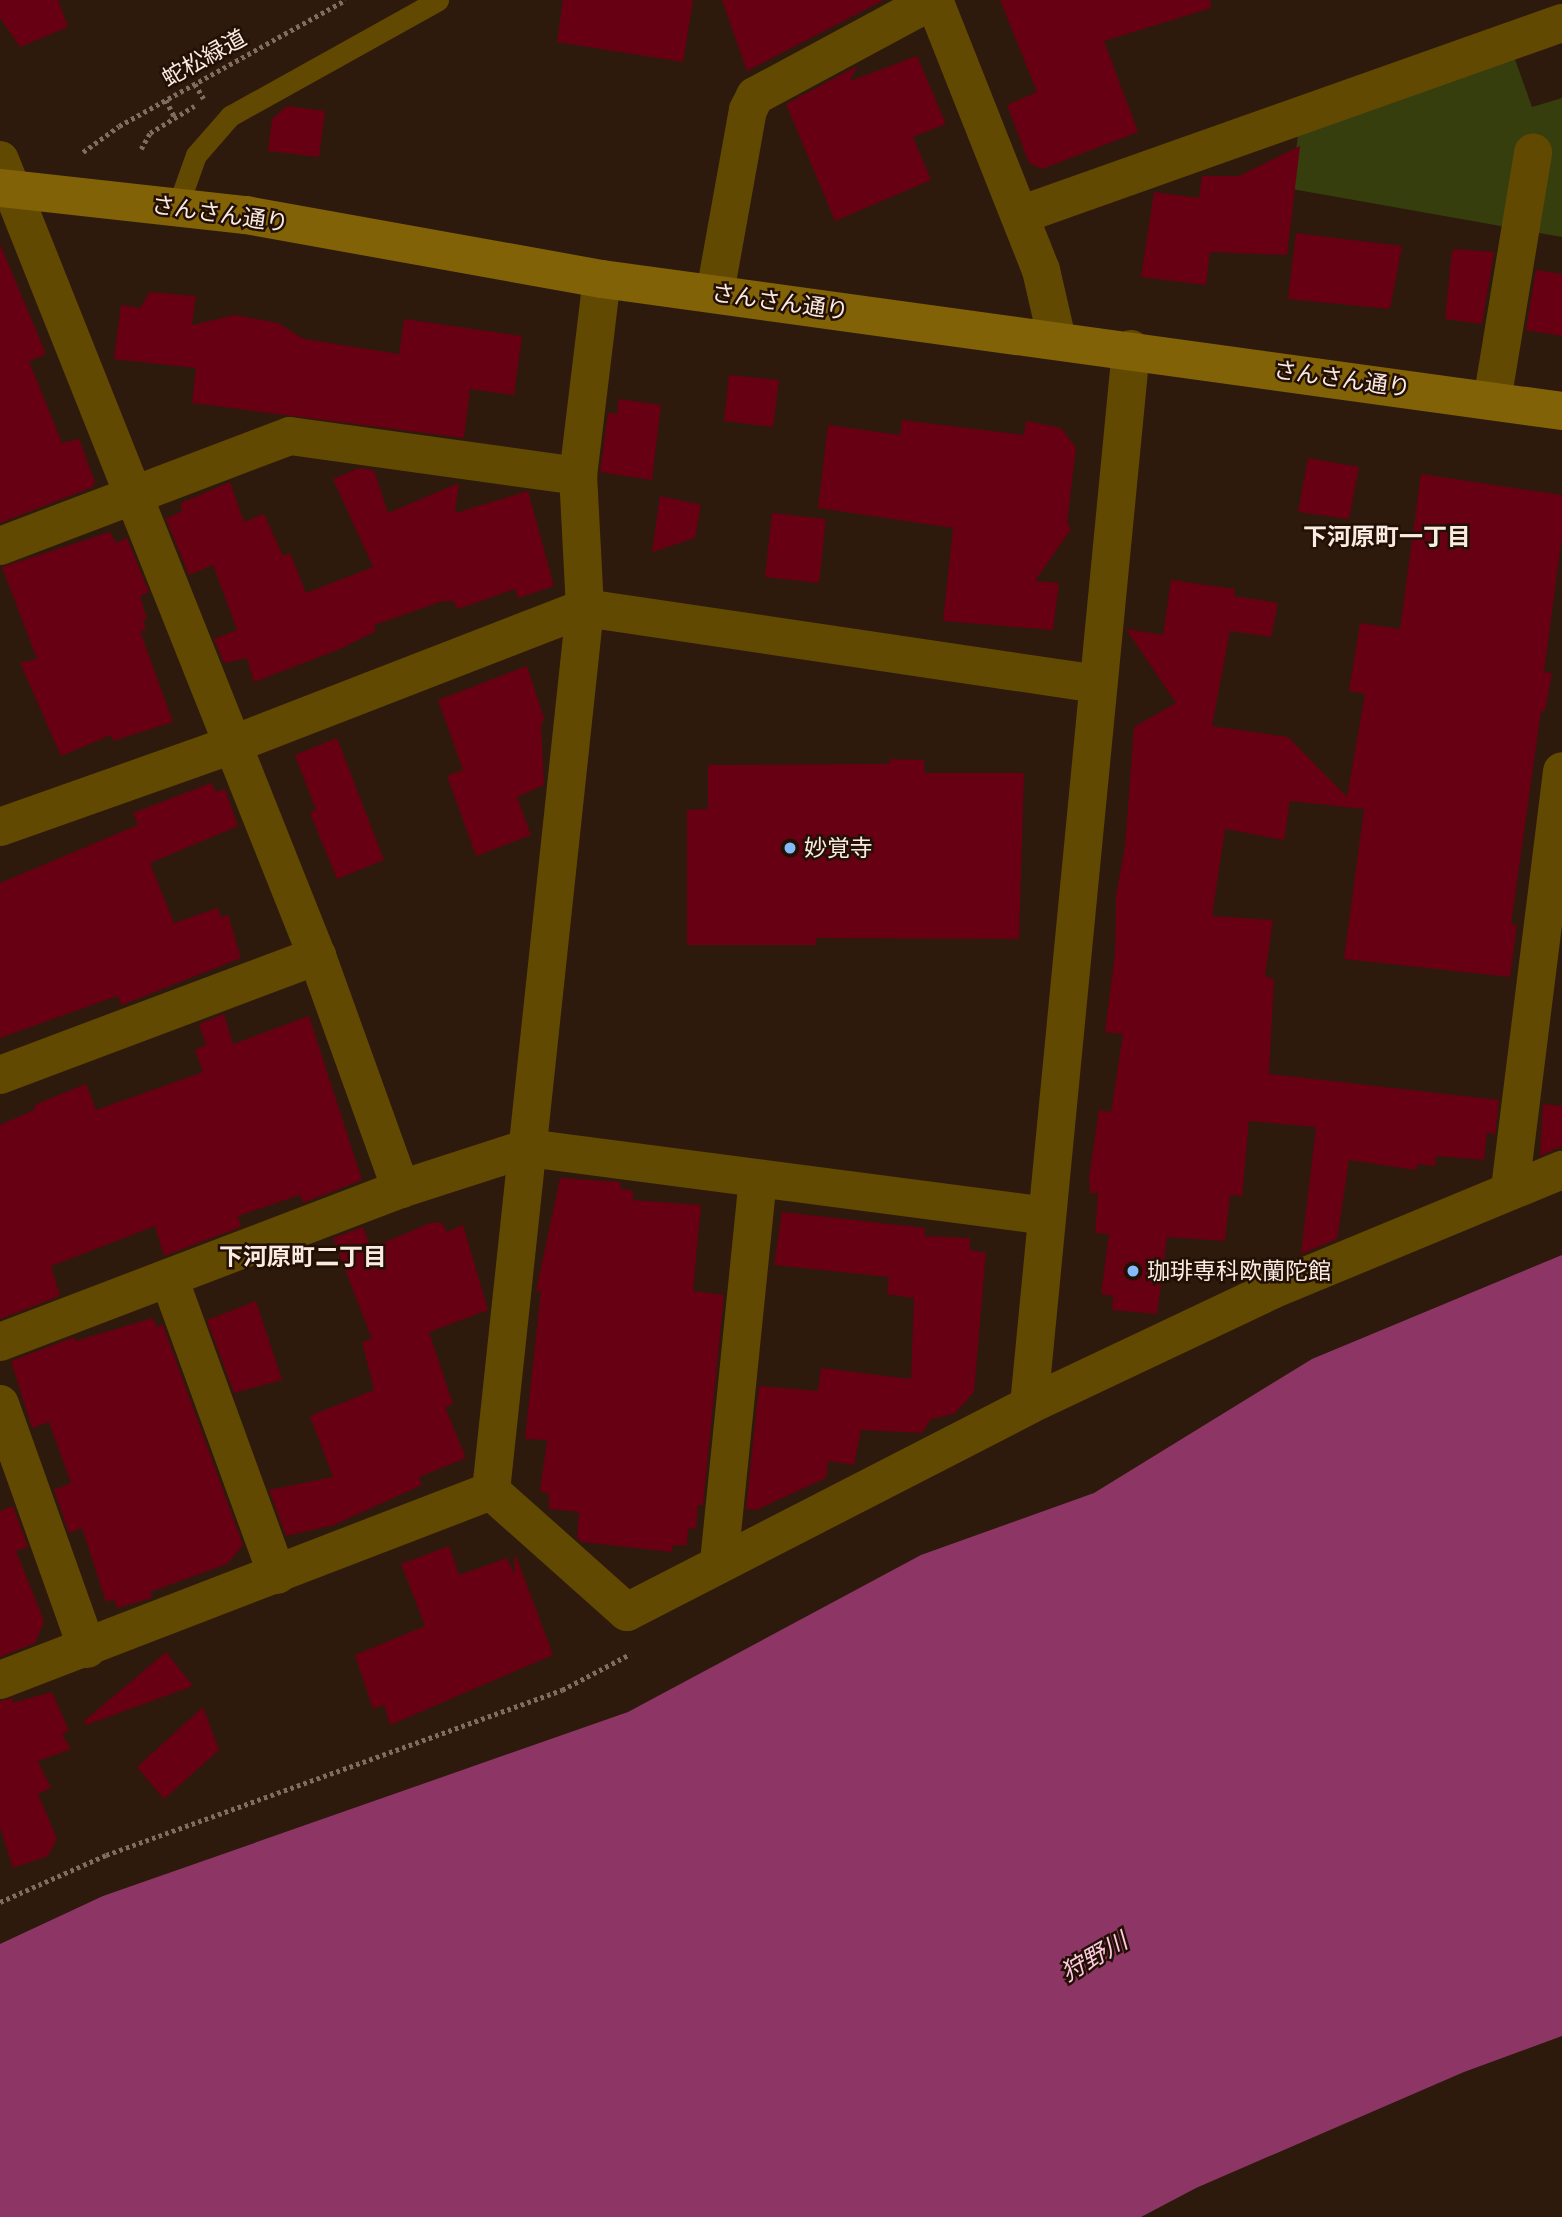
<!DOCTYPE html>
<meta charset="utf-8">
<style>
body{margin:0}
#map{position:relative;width:1562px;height:2217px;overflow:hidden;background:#2d1a0d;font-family:Inter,"Noto Sans JP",sans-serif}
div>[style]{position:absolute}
.green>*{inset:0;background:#363e0d}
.water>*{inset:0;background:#8d3665}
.building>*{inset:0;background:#660012}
.path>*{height:4.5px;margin-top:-2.25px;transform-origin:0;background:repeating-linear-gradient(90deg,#7f6d62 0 3.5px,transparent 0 7px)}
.service>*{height:21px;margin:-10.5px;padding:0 10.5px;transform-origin:10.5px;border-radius:10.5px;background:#624902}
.minor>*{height:38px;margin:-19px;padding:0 19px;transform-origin:19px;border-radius:19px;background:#624902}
.tertiary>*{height:38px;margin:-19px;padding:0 19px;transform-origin:19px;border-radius:19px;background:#624902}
.secondary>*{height:38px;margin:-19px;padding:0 19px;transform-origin:19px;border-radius:19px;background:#826207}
.dots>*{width:19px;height:19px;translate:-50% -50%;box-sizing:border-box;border:4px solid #231004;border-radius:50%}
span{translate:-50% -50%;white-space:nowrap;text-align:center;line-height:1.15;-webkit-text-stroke:5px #231004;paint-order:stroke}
.street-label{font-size:23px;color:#f9eae2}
.poi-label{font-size:23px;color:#f9eae2}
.left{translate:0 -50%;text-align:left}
.neighbourhood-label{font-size:24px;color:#f9eae2;font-weight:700}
.water-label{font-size:24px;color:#fecbe2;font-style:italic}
</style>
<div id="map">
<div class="green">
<div style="clip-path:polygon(1512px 51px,1532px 107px,1562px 98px,1562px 237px,1292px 189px,1300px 116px)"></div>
</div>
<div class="water">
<div style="clip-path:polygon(1562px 1255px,1562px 2036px,1464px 2072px,1196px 2188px,1141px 2217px,0 2217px,0 1944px,103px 1896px,628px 1712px,921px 1555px,1094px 1493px,1312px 1359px)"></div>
</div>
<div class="building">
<div style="clip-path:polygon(0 0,58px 0,68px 27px,20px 47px,0 18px)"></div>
<div style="clip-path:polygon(563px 0,693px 0,683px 62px,557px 42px)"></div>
<div style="clip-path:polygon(722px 0,884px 0,747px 71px)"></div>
<div style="clip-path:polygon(1000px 0,1210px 0,1211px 8px,1104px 41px,1138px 132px,1042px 169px,1029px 163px,1007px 105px,1037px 92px)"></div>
<div style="clip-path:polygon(917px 56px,946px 124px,913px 137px,931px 180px,835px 221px,786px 104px,857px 66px,850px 81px)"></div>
<div style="clip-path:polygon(287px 106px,325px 111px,319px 157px,268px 151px,272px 119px)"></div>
<div style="clip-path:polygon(1300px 146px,1287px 255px,1210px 252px,1206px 285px,1141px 277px,1154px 192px,1199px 198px,1202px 176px,1239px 176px)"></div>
<div style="clip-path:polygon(1296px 233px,1402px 246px,1390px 309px,1288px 299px)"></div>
<div style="clip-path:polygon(0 244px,46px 354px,29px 361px,62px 443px,79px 439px,95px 482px,93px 487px,0 523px)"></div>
<div style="clip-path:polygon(1456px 249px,1494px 252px,1482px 324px,1445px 319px,1452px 251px)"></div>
<div style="clip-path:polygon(1536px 270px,1562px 274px,1562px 336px,1526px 330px)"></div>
<div style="clip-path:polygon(150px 292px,196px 296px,192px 325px,235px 315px,278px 323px,304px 339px,399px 354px,404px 319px,522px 336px,514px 395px,470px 389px,464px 438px,192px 403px,196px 368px,114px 359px,121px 305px,140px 308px)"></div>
<div style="clip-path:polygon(729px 375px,779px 380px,773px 427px,724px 421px)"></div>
<div style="clip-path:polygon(619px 399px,661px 405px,652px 480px,600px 472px,608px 413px,617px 414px)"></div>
<div style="clip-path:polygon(902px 420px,1024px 435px,1026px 421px,1061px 428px,1076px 448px,1067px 523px,1071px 529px,1035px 581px,1059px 583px,1053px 630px,943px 621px,953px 528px,818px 508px,828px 425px,900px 435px)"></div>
<div style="clip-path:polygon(1308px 458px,1359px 467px,1349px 519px,1298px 512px)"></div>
<div style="clip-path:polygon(359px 468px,374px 470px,388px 513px,459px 483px,455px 513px,528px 491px,554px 586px,518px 598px,515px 589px,458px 609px,453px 601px,443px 601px,374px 625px,376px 631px,340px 649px,254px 682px,247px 658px,224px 663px,214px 639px,237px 630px,213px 565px,189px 575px,166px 519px,182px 511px,181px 503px,230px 482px,244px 522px,264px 514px,283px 556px,290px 553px,306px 593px,373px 567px,333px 479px)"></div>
<div style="clip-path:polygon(1421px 474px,1562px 495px,1562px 536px,1544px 672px,1552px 673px,1545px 711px,1541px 711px,1511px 924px,1517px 925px,1510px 977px,1344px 959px,1364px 809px,1290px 801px,1284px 840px,1225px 829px,1212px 916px,1273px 920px,1265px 976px,1274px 979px,1269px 1074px,1499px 1100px,1495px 1135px,1487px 1132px,1484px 1160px,1436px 1156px,1435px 1166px,1418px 1164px,1416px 1170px,1349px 1160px,1337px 1239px,1301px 1254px,1316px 1127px,1249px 1121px,1242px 1196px,1230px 1195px,1225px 1241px,1167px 1237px,1157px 1314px,1112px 1310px,1113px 1296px,1101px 1294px,1109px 1234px,1095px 1233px,1098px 1193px,1090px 1193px,1089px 1177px,1099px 1110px,1111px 1112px,1123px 1034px,1105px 1032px,1115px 953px,1116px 896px,1125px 846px,1134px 727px,1176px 703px,1126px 629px,1163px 635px,1171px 580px,1235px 589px,1234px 596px,1278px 603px,1271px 637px,1230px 631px,1212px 726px,1288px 737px,1347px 797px,1365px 694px,1349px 691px,1360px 623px,1400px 629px)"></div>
<div style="clip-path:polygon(660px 496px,701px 505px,695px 538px,652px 552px)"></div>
<div style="clip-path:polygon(772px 513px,826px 519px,819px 583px,765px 577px)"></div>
<div style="clip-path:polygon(110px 532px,116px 543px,127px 538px,149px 592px,140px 596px,147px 619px,143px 621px,146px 630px,140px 631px,173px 722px,113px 741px,111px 735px,61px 756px,20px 663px,37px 659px,2px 567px)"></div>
<div style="clip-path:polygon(527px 666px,545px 721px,541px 722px,544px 785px,517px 797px,531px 835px,476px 856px,447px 776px,463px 770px,438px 700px)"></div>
<div style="clip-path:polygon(337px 738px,384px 860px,337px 879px,310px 813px,316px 810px,295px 755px)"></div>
<div style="clip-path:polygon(889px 759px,924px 760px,924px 773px,1024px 773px,1019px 939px,816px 938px,816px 945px,687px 945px,687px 810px,708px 809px,708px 765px,890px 764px)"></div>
<div style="clip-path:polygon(211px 783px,216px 792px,225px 789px,238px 826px,150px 863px,174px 923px,218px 908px,221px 917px,228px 915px,241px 958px,122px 1005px,117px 996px,0 1038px,0 883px,138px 825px,133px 813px)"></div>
<div style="clip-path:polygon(224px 1014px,233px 1044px,309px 1016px,362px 1180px,303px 1203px,300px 1195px,238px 1216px,241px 1227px,164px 1256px,155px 1226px,51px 1266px,60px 1296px,0 1319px,0 1125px,36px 1109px,34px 1105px,86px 1084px,96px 1110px,203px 1072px,195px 1050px,206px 1045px,199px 1024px)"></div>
<div style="clip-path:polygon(1543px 1104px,1562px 1106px,1562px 1146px,1540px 1156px)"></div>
<div style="clip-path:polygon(560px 1178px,620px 1182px,620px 1188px,633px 1191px,633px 1200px,701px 1205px,693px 1291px,724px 1295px,703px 1505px,698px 1505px,696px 1528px,688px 1529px,687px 1545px,672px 1546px,672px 1552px,582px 1542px,577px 1538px,579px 1512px,549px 1509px,549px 1494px,540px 1491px,547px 1440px,525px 1439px,541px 1290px,536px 1292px)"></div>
<div style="clip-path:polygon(782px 1212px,925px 1228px,924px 1236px,970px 1238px,970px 1250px,986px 1253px,974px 1392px,954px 1414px,931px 1419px,922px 1433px,861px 1430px,854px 1465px,828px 1461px,826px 1478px,756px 1510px,746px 1509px,759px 1386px,818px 1391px,821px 1368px,911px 1379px,914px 1298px,887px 1294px,889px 1277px,774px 1265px)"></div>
<div style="clip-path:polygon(430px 1223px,442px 1223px,447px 1232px,463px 1225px,488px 1310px,429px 1332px,453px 1404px,445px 1407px,466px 1458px,419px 1477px,422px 1485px,334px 1525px,286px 1536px,269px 1490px,333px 1477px,310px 1416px,374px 1390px,362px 1342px,372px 1339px,333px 1238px,363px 1227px,371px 1248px)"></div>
<div style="clip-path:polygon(256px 1301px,282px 1380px,234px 1393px,207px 1320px)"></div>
<div style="clip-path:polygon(153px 1318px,157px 1327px,163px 1325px,243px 1545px,227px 1564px,150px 1592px,152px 1598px,117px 1608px,114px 1599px,106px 1602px,82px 1528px,69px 1533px,54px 1490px,71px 1483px,49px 1422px,32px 1428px,11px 1361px,74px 1337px,75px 1341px)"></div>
<div style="clip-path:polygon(13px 1506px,28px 1547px,16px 1551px,44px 1621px,35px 1643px,0 1657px,0 1511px)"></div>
<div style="clip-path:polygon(449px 1546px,459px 1575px,507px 1558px,514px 1574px,515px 1553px,553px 1655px,390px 1725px,384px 1705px,373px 1709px,355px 1655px,425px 1626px,401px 1564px)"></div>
<div style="clip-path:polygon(166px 1652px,193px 1686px,86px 1725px,84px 1721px)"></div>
<div style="clip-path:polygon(52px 1692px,69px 1731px,62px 1734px,71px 1749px,38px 1761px,51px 1788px,38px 1794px,57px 1839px,48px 1856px,13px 1868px,0 1827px,0 1701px,14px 1698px,12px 1703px)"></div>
<div style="clip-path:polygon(203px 1707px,219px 1750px,164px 1799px,137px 1767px)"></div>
</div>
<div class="path">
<div style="left:195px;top:84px;width:17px;rotate:59deg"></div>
<div style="left:166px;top:100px;width:18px;rotate:63deg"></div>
<div style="left:141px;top:149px;width:18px;rotate:-61deg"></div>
<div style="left:150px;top:133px;width:52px;rotate:-31.5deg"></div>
<div style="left:83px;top:152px;width:44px;rotate:-35.8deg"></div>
<div style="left:119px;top:126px;width:259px;rotate:-29.1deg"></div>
<div style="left:0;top:1902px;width:116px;rotate:-23.9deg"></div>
<div style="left:106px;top:1855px;width:485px;rotate:-19.9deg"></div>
<div style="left:562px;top:1690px;width:77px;rotate:-27.9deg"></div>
</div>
<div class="service">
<div style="left:177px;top:208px;width:56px;rotate:-70.3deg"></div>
<div style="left:196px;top:155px;width:52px;rotate:-48.9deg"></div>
<div style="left:230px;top:116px;width:238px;rotate:-29.1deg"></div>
</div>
<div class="minor">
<div style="left:934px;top:0;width:290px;rotate:68.4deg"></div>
<div style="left:1041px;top:270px;width:72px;rotate:77.1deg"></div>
<div style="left:0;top:160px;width:857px;rotate:68.29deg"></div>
<div style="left:317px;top:956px;width:248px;rotate:70.2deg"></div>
<div style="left:1020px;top:215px;width:575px;rotate:-19.51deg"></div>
<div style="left:715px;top:293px;width:186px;rotate:-79.8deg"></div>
<div style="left:748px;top:110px;width:16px;rotate:-63deg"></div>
<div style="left:755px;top:96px;width:202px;rotate:-28.3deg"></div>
<div style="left:1492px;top:401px;width:252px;rotate:-80.6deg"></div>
<div style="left:0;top:546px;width:310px;rotate:-20.8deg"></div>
<div style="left:290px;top:436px;width:291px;rotate:7.9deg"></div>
<div style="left:0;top:827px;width:248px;rotate:-19.5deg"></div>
<div style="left:234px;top:744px;width:376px;rotate:-21.2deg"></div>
<div style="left:585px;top:608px;width:519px;rotate:8.43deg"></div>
<div style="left:0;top:1075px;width:339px;rotate:-20.6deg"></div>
<div style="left:1510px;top:1189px;width:421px;rotate:-82.9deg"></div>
<div style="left:169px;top:1278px;width:316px;rotate:70deg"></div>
<div style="left:0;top:1342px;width:429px;rotate:-20.9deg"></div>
<div style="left:401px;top:1189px;width:133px;rotate:-17.9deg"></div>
<div style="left:0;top:1404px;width:260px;rotate:70.4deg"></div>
<div style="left:491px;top:1491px;width:888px;rotate:-83.92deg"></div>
<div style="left:585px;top:608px;width:132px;rotate:-93deg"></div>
<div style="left:578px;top:476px;width:198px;rotate:-83.1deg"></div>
<div style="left:491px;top:1491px;width:182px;rotate:41.7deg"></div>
<div style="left:627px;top:1612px;width:452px;rotate:-27.2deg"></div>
<div style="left:1029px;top:1405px;width:269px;rotate:-25.3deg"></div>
<div style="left:1272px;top:1290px;width:314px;rotate:-22.5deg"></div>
<div style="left:719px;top:1562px;width:383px;rotate:-84.2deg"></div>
<div style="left:0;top:1680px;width:526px;rotate:-21.05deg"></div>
</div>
<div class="tertiary">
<div style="left:528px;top:1148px;width:523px;rotate:7.46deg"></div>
<div style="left:1029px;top:1405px;width:1061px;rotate:-84.48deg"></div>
</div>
<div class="secondary">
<div style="left:0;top:188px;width:247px;rotate:6.3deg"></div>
<div style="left:246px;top:215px;width:362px;rotate:10.2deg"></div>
<div style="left:602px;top:279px;width:969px;rotate:7.83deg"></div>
</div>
<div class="dots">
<div style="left:790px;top:848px;background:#85bbfb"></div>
<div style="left:1133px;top:1271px;background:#85bbfb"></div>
</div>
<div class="street-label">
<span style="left:204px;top:58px;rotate:-29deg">蛇松緑道</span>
<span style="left:220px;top:214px;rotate:8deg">さんさん通り</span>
<span style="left:780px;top:302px;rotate:8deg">さんさん通り</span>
<span style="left:1342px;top:379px;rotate:8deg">さんさん通り</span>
</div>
<div class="poi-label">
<span class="left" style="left:804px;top:848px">妙覚寺</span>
<span class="left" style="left:1147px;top:1271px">珈琲専科欧蘭陀館</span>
</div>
<div class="neighbourhood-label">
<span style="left:1387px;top:537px">下河原町一丁目</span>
<span style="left:303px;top:1257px">下河原町二丁目</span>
</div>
<div class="water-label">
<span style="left:1094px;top:1957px;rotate:-30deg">狩野川</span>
</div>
</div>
